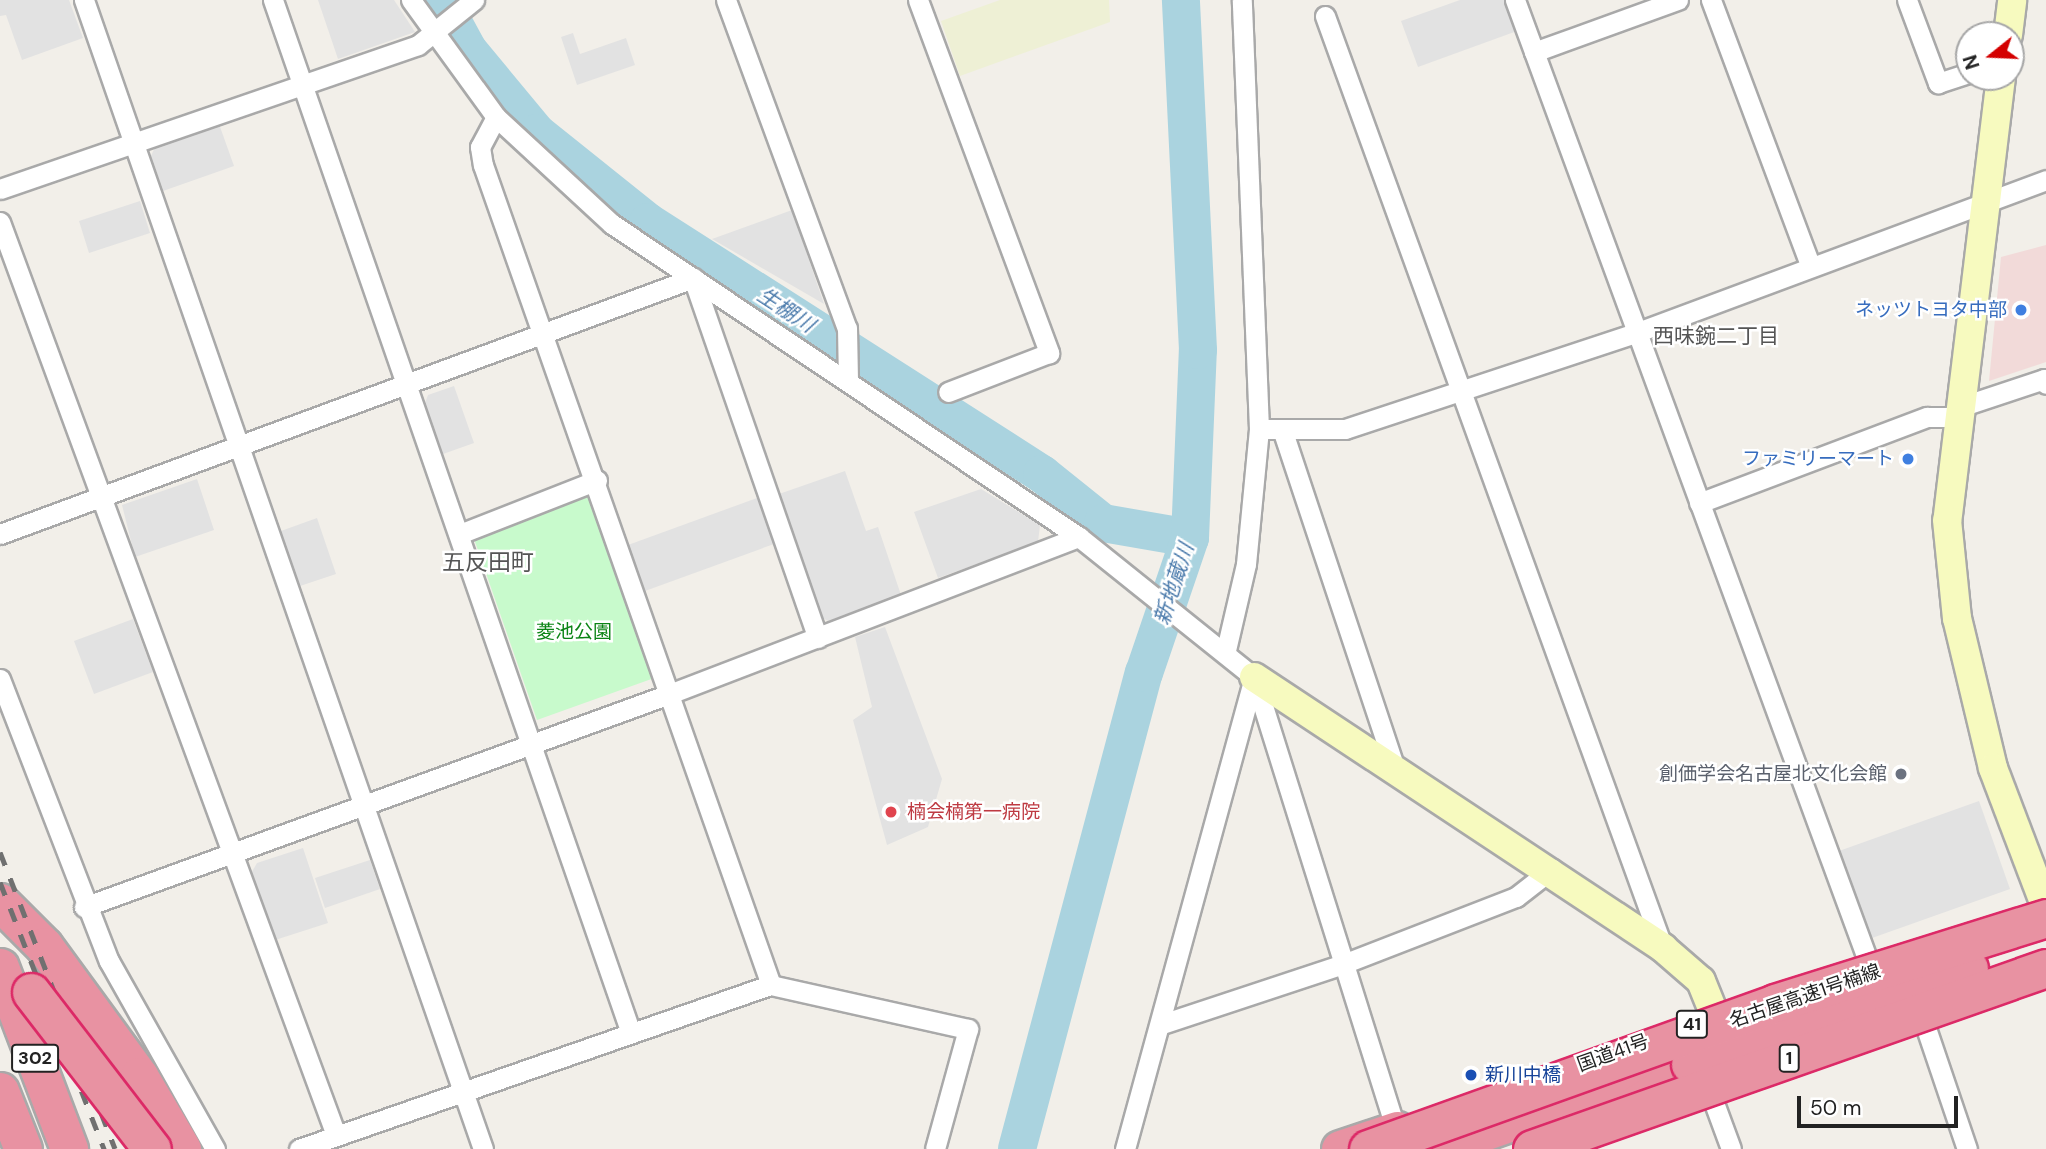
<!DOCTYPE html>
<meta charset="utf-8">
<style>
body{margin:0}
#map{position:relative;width:2046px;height:1149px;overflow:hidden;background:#f2efe9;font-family:"DM Sans","Noto Sans JP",sans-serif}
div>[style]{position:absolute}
.commercial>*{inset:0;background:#f2dad9}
.farmland>*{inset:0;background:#eef0d5}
.park>*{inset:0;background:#c8facc}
.parking>*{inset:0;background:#e2e2e2}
.river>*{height:38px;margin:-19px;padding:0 19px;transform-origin:19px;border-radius:19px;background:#aad3df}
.roads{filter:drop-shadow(2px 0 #a9a9a9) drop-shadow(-2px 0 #a9a9a9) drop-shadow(0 2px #a9a9a9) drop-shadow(0 -2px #a9a9a9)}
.street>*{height:19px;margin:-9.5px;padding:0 9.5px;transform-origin:9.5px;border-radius:9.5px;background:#fff}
.secondary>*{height:28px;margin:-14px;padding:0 14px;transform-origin:14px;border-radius:14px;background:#f7fabf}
.highway>*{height:37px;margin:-18.5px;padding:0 18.5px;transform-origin:18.5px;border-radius:18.5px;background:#e892a2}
.rail>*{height:5px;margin-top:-2.5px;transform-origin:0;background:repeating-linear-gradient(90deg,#707070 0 14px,transparent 0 28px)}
.bridges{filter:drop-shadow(2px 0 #dc2a67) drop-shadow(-2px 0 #dc2a67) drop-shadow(0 2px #dc2a67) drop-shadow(0 -2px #dc2a67)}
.highway-bridge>*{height:37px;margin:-18.5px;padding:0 18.5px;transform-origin:18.5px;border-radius:18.5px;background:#e892a2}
.dots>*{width:19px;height:19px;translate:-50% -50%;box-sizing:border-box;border:4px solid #fff;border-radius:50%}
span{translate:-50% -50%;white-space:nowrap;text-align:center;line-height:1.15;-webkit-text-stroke:5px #fff;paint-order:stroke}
.shield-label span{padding:2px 5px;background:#fff;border:2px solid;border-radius:5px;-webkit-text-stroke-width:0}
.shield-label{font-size:18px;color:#222;font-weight:700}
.shop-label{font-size:19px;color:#366cbe}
.right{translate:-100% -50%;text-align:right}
.park-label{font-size:19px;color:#0c8416}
.worship-label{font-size:19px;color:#5b616d}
.health-label{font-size:19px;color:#be3a42}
.left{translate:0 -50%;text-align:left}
.street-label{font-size:19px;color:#222}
.transit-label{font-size:19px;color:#164399}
.water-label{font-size:21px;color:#4a7aab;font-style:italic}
.neighbourhood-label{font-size:21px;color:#555}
.quarter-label{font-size:23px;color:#555}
.north{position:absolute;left:1955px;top:21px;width:70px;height:70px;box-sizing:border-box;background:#fff;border:2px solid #a7a7a7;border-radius:50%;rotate:252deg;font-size:19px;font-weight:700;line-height:28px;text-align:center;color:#222}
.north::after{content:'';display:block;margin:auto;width:24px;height:32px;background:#d40000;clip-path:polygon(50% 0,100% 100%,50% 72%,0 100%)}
.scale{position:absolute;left:1797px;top:1096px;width:161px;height:32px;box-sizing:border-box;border:4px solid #222;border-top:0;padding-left:9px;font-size:21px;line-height:24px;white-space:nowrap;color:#222;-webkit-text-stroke:5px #fff;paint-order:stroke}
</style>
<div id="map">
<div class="commercial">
<div style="clip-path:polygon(2046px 245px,2046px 362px,1989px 381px,2001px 257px)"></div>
</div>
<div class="farmland">
<div style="clip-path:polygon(1000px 0,1109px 0,1110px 22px,960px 76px,941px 21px)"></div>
</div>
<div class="park">
<div style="clip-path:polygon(590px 489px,657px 677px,537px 720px,472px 533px)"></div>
</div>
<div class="parking">
<div style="clip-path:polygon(0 0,69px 0,83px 38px,22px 60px,6px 15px,0 16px)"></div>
<div style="clip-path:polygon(318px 0,394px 0,415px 32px,338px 59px)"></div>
<div style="clip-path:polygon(1460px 0,1505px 0,1517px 31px,1418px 67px,1401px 21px)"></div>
<div style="clip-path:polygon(573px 33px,580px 54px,626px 38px,635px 65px,577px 85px,561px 37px)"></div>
<div style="clip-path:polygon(219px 124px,234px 166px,163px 191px,151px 156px,156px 145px)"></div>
<div style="clip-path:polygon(140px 201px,150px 233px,89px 253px,79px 221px)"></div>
<div style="clip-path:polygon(792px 210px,824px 304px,712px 239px)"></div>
<div style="clip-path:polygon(454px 386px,474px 443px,443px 454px,425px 403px,428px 395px)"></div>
<div style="clip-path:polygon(845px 471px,866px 531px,878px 527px,901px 595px,828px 621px,821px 617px,779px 494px)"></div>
<div style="clip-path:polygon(197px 479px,214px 530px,135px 557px,122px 505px)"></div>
<div style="clip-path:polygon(981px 489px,1040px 525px,1038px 542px,938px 578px,914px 512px)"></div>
<div style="clip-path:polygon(757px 498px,774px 544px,645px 591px,628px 545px)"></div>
<div style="clip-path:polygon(317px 518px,336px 574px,300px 586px,281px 531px)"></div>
<div style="clip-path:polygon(133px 619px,153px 672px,94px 694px,74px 641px)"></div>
<div style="clip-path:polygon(885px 627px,942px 779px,928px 827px,887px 845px,853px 720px,872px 707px,855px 637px)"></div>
<div style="clip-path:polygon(1979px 801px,2010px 889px,1872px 938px,1839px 851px)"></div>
<div style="clip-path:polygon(303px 848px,328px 923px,272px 941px,250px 875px,257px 863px)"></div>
<div style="clip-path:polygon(370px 860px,380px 889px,325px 908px,315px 878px)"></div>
</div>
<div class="river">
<div style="left:441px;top:0;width:57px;rotate:61.6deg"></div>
<div style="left:468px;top:50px;width:108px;rotate:50.3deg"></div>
<div style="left:537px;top:133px;width:142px;rotate:38.7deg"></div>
<div style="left:648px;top:222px;width:468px;rotate:32.6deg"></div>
<div style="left:1042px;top:474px;width:78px;rotate:38.8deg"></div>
<div style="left:1103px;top:523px;width:88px;rotate:9.8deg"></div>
<div style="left:1017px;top:1149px;width:493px;rotate:-75.1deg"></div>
<div style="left:1144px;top:673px;width:143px;rotate:-71.2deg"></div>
<div style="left:1190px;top:538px;width:188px;rotate:-87.6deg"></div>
<div style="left:1198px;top:350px;width:350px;rotate:-92.8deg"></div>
</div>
<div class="roads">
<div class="street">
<div style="left:84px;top:0;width:1216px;rotate:70.85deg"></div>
<div style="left:273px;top:0;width:1093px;rotate:70.89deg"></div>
<div style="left:411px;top:0;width:145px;rotate:54deg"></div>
<div style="left:496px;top:117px;width:158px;rotate:42.7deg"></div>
<div style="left:612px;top:224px;width:562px;rotate:33.83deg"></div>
<div style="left:1079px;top:537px;width:224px;rotate:38.7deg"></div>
<div style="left:726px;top:0;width:350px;rotate:69.8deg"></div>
<div style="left:847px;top:328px;width:50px;rotate:88.9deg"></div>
<div style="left:918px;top:0;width:377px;rotate:69.6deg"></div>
<div style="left:1049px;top:353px;width:108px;rotate:158.9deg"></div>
<div style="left:1515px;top:0;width:1032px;rotate:69.83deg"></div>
<div style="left:1711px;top:0;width:285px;rotate:69.5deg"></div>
<div style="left:1907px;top:0;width:89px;rotate:69.5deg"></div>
<div style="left:1938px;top:83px;width:33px;rotate:-18deg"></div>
<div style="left:1325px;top:16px;width:991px;rotate:70.07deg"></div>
<div style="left:1534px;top:52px;width:153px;rotate:-19.9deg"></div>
<div style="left:496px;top:117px;width:34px;rotate:118deg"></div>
<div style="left:480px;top:147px;width:18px;rotate:81deg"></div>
<div style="left:483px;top:165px;width:869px;rotate:70.65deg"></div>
<div style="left:0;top:189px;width:442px;rotate:-19deg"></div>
<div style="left:418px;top:45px;width:72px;rotate:-38.8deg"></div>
<div style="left:0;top:222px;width:973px;rotate:69.8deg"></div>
<div style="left:1957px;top:408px;width:92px;rotate:-18.4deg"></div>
<div style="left:2044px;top:379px;width:5px;rotate:68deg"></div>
<div style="left:1259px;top:429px;width:86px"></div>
<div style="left:1345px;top:429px;width:305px;rotate:-18.3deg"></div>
<div style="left:1635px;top:333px;width:439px;rotate:-20.4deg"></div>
<div style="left:1282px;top:429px;width:357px;rotate:71.6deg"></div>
<div style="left:1699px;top:503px;width:244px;rotate:-20.7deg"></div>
<div style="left:1927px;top:417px;width:29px"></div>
<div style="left:462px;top:533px;width:145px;rotate:-21.4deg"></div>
<div style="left:0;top:534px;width:739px;rotate:-20.27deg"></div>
<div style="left:693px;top:278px;width:381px;rotate:70.9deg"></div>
<div style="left:1226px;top:650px;width:88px;rotate:-76.9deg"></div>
<div style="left:1246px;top:564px;width:136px;rotate:-84.5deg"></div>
<div style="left:1259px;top:429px;width:429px;rotate:-92.3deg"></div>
<div style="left:0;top:679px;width:302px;rotate:68.9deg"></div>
<div style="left:109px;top:961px;width:216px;rotate:60.6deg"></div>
<div style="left:84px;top:907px;width:626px;rotate:-20deg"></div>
<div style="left:672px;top:693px;width:436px;rotate:-21deg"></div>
<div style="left:1162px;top:1024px;width:191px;rotate:-18.3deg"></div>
<div style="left:1343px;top:964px;width:186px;rotate:-21.2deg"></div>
<div style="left:1516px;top:897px;width:46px;rotate:-37.9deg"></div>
<div style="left:1926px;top:1028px;width:128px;rotate:71.3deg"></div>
<div style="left:1713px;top:1080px;width:20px;rotate:90deg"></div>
<div style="left:1713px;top:1100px;width:52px;rotate:69.8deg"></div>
<div style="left:299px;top:1149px;width:500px;rotate:-19.2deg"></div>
<div style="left:771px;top:985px;width:202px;rotate:12.6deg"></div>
<div style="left:968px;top:1029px;width:124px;rotate:105.4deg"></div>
<div style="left:1125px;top:1149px;width:489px;rotate:-74.7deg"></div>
<div style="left:1254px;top:677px;width:475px;rotate:72.6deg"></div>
</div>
<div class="secondary">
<div style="left:2008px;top:35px;width:35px;rotate:-83deg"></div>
<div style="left:2001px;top:77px;width:446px;rotate:96.9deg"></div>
<div style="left:1947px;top:520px;width:99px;rotate:84.2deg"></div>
<div style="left:1957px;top:618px;width:154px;rotate:76.5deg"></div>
<div style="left:1993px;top:768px;width:147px;rotate:69.2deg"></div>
<div style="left:1254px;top:677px;width:491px;rotate:33.5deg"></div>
<div style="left:1663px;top:948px;width:50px;rotate:41deg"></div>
<div style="left:1701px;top:981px;width:38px;rotate:68deg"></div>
</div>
<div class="highway">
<div style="left:0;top:902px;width:62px;rotate:45deg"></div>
<div style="left:44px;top:946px;width:161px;rotate:53.8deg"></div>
<div style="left:139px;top:1076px;width:85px;rotate:59.5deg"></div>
<div style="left:0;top:967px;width:195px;rotate:69.2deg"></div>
<div style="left:0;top:1091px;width:62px;rotate:68.4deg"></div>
<div style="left:1607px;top:1119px;width:14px;rotate:-54deg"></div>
<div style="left:1615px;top:1108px;width:87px;rotate:-30.4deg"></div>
<div style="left:1340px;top:1149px;width:60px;rotate:-18.4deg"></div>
<div style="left:1435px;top:1149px;width:147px;rotate:-19.4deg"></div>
<div style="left:1574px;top:1100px;width:87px;rotate:-32.8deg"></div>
</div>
</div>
<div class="rail">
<div style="left:0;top:852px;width:318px;rotate:68.8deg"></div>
<div style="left:0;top:882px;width:287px;rotate:68.7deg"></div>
</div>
<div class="bridges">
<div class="highway-bridge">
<div style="left:31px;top:992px;width:198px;rotate:52.4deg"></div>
<div style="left:1690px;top:1064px;width:295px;rotate:-19deg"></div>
<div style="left:1368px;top:1149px;width:432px;rotate:-19.7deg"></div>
<div style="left:1775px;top:1003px;width:284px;rotate:-17.4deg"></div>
<div style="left:1532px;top:1149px;width:545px;rotate:-19.4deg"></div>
</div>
</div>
<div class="dots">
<div style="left:2021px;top:310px;background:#3f7fe0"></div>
<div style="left:1908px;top:459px;background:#3f7fe0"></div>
<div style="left:1901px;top:774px;background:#6b7280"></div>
<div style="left:891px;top:812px;background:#e0444e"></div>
<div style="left:1471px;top:1075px;background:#1a4fb4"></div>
</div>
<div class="shield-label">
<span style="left:1692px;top:1024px">41</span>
<span style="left:35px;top:1058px">302</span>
<span style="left:1789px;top:1058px">1</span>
</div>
<div class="shop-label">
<span class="right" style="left:2007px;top:310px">ネッツトヨタ中部</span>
<span class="right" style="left:1894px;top:459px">ファミリーマート</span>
</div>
<div class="park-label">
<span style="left:574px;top:632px">菱池公園</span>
</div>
<div class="worship-label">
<span class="right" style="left:1887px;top:774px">創価学会名古屋北文化会館</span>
</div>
<div class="health-label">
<span class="left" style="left:907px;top:812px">楠会楠第一病院</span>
</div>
<div class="street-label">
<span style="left:1805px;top:996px;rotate:-19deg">名古屋高速1号楠線</span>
<span style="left:1613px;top:1053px;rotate:-20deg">国道41号</span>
</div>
<div class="transit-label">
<span class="left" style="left:1485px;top:1075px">新川中橋</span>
</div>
<div class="water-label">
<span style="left:786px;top:310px;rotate:33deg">生棚川</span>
<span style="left:1174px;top:584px;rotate:-72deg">新地蔵川</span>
</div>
<div class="neighbourhood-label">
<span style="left:1716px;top:336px">西味鋺二丁目</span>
</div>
<div class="quarter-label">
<span style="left:488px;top:562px">五反田町</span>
</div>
<div class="north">N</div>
<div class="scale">50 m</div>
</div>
